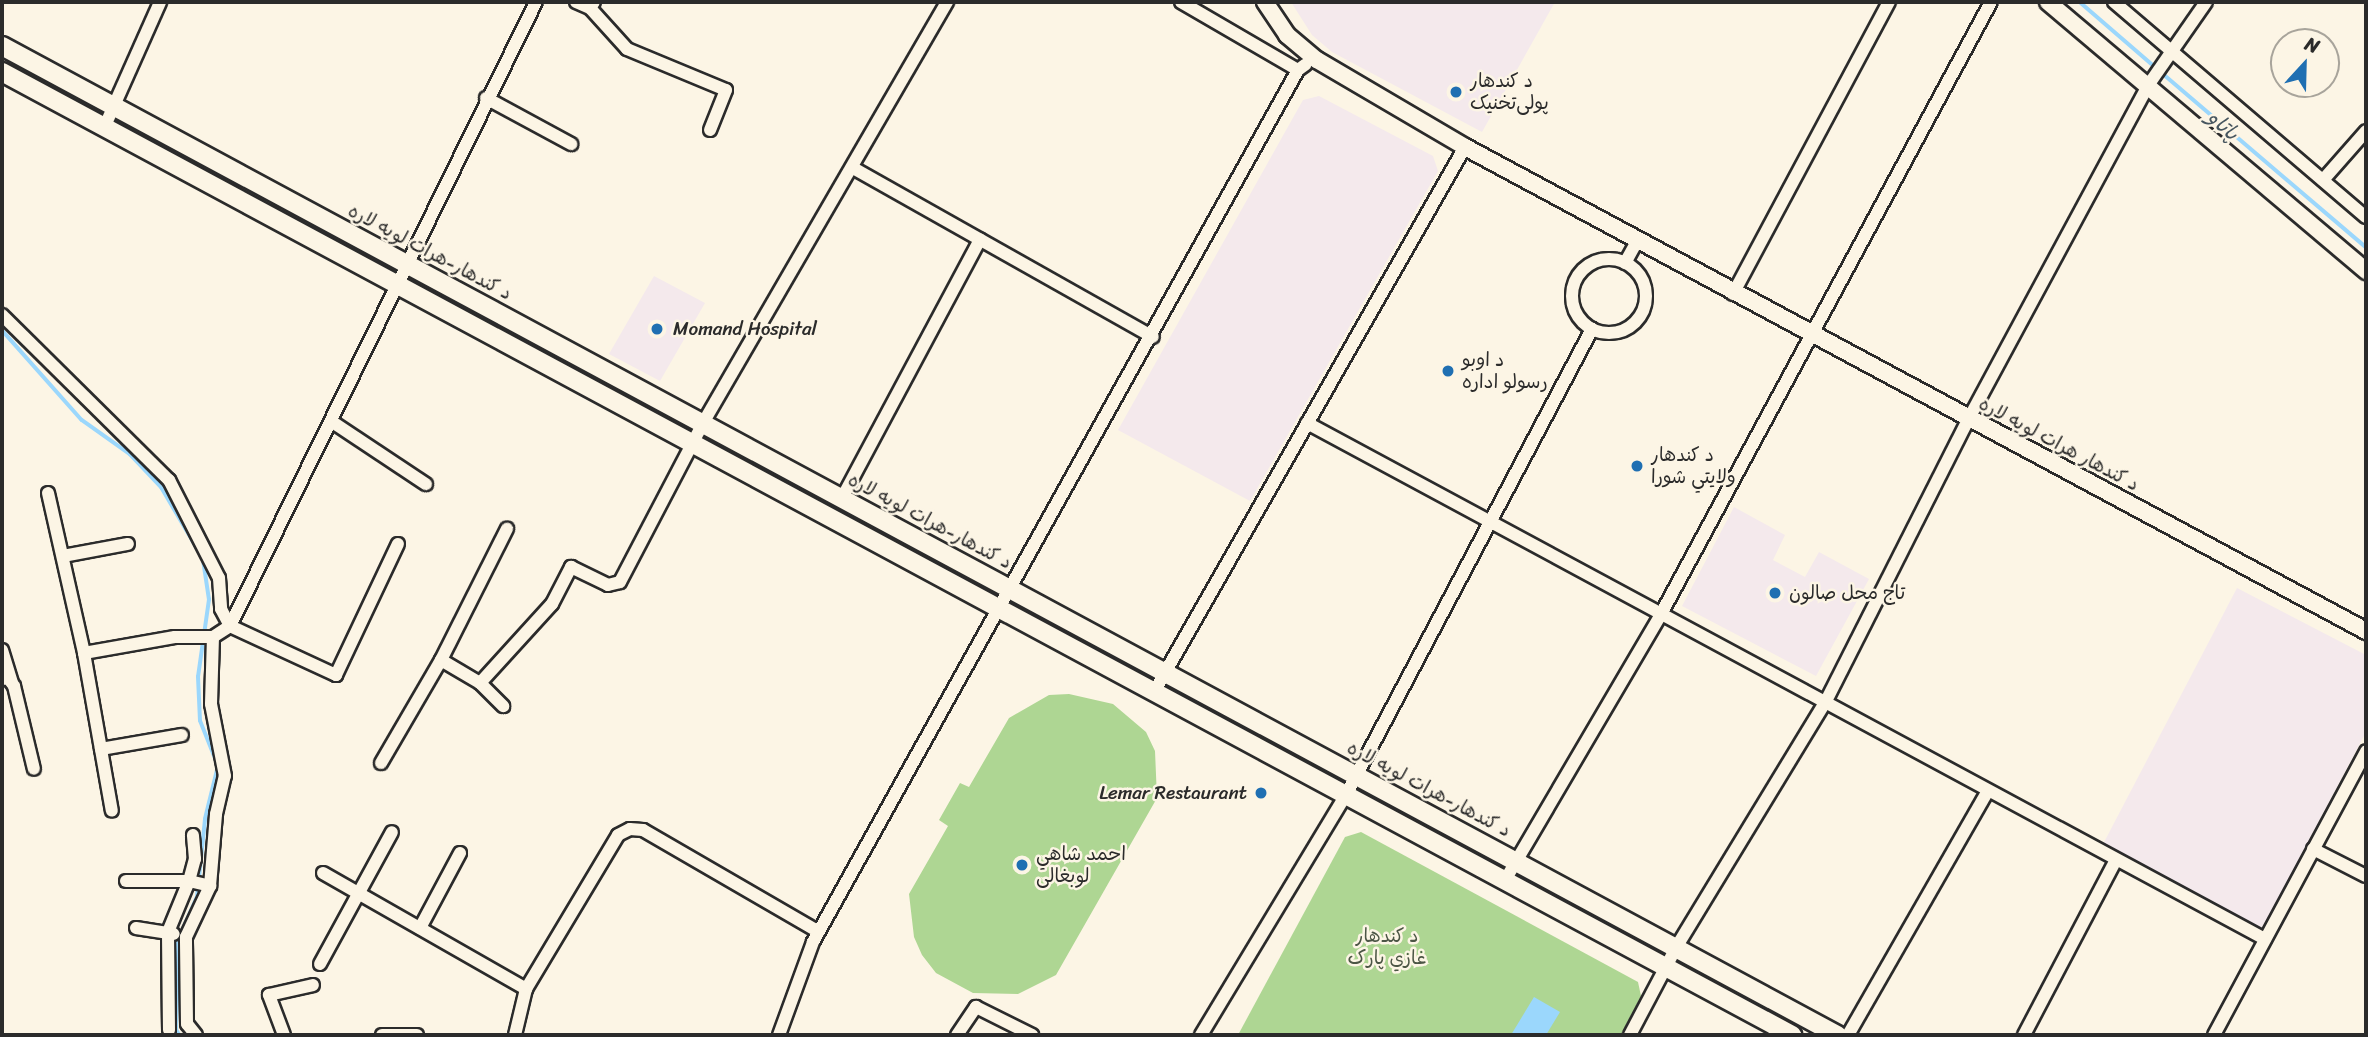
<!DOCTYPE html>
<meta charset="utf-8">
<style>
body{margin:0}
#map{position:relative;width:2368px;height:1037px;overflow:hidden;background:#fcf5e5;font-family:Sriracha,"Playpen Sans Arabic",sans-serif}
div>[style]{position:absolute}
.built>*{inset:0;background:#f4e9ec}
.green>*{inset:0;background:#aed693}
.water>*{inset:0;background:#9bd7fc}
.stream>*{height:3.5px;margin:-1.75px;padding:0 1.75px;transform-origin:1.75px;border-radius:1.75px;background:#9bd7fc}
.roads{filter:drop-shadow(2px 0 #2b2b2b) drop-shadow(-2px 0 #2b2b2b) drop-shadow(0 2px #2b2b2b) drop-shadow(0 -2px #2b2b2b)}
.minor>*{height:12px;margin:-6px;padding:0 6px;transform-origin:6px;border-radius:6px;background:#fcf5e5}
.minor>.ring{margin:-6px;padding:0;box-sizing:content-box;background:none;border:12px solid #fcf5e5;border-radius:50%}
.major>*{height:16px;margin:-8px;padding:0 8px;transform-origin:8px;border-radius:8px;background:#fcf5e5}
.highway>*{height:18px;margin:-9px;padding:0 9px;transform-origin:9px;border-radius:9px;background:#fcf5e5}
.dots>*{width:19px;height:19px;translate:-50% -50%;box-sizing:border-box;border:4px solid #fcf5e5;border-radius:50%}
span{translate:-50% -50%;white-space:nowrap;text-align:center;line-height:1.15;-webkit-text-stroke:5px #fcf5e5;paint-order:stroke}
.poi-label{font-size:19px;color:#2b2b2b}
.left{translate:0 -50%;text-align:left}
.right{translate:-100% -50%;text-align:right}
.street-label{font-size:19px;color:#2b2b2b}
.park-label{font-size:19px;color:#4c5645}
.water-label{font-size:21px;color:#47565f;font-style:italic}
.frame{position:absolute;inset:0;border:4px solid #2b2b2b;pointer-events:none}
.north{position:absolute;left:2270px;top:28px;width:70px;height:70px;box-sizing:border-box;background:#fcf5e5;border:2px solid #a8a49b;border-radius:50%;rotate:22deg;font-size:19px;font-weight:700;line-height:28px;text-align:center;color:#2b2b2b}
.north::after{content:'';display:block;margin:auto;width:24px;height:32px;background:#1f6fb2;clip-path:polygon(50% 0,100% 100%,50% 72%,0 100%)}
</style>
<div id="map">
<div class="built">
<div style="clip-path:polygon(1291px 2px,1555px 2px,1482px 132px,1332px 52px,1312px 35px)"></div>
<div style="clip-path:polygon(1319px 96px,1433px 156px,1438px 171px,1250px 501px,1118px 430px,1303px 100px)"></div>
<div style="clip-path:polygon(654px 276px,705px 303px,660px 381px,609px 354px)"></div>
<div style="clip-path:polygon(1734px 507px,1785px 535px,1773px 560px,1805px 577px,1819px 552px,1869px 579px,1816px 676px,1682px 606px)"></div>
<div style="clip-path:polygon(2237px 588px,2366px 655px,2366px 732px,2261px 931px,2101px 848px)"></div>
</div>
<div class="green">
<div style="clip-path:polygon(1069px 694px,1113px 704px,1146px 732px,1155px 751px,1157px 798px,1056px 975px,1018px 994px,973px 993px,936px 973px,922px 955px,914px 937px,909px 894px,948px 826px,939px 820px,960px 783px,969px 787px,1009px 718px,1049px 695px)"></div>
<div style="clip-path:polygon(1361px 832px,1638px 982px,1641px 996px,1621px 1035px,1238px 1035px,1345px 837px)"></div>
</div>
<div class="water">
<div style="clip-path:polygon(1534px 997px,1560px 1012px,1546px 1035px,1511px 1035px)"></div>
</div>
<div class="stream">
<div style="left:2080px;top:2px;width:99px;rotate:40.9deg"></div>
<div style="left:2161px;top:72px;width:270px;rotate:40.5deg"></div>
<div style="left:2px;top:330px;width:120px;rotate:48.4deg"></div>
<div style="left:82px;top:420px;width:59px;rotate:35.3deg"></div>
<div style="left:130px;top:454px;width:47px;rotate:46.7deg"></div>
<div style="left:162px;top:488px;width:75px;rotate:59.7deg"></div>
<div style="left:179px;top:1035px;width:6px;rotate:-121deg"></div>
<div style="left:176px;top:1030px;width:90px;rotate:-88.7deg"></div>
<div style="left:178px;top:940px;width:47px;rotate:-66.2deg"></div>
<div style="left:197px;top:897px;width:78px;rotate:-84.1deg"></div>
<div style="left:205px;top:819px;width:55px;rotate:-76.2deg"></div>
<div style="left:218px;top:766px;width:48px;rotate:-111.8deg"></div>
<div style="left:200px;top:721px;width:44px;rotate:-92.6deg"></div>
<div style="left:198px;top:677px;width:78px;rotate:-81.9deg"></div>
<div style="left:209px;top:600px;width:40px;rotate:-98.5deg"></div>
</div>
<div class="roads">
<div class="minor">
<div style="left:576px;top:2px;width:15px;rotate:23deg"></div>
<div style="left:590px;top:8px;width:7px;rotate:-56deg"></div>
<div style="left:1181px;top:2px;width:135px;rotate:30.2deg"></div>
<div style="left:1298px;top:70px;width:9px;rotate:-36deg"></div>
<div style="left:2114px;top:2px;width:331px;rotate:40.5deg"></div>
<div style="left:590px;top:8px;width:55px;rotate:47.9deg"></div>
<div style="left:627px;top:49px;width:107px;rotate:22.5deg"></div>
<div style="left:726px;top:90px;width:43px;rotate:111.8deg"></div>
<div style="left:486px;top:98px;width:97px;rotate:28.4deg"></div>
<div style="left:104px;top:128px;width:138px;rotate:-66deg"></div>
<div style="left:853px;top:168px;width:344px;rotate:29.4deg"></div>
<div style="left:2323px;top:180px;width:65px;rotate:-48.7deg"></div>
<div class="ring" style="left:1572px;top:259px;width:62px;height:62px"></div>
<div style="left:1625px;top:263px;width:25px;rotate:-61deg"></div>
<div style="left:1733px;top:294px;width:331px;rotate:-61.9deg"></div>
<div style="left:2px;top:315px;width:235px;rotate:44.7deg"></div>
<div style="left:169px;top:480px;width:110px;rotate:63deg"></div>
<div style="left:219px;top:578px;width:31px;rotate:86deg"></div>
<div style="left:221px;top:609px;width:19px;rotate:62deg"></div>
<div style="left:230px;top:626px;width:117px;rotate:24.8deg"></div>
<div style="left:336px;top:675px;width:145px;rotate:-64.7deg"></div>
<div style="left:331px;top:421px;width:114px;rotate:33.6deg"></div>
<div style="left:1307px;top:423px;width:1088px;rotate:28.31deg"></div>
<div style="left:48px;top:493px;width:164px;rotate:77.3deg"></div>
<div style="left:84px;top:653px;width:160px;rotate:80deg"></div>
<div style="left:842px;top:498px;width:293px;rotate:-61.9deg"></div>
<div style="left:63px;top:556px;width:66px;rotate:-10.5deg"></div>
<div style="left:2px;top:650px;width:34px;rotate:73deg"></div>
<div style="left:84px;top:653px;width:92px;rotate:-10deg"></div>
<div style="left:175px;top:637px;width:38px"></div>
<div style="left:213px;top:637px;width:20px;rotate:-33deg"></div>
<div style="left:230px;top:626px;width:695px;rotate:-63.88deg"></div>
<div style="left:441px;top:660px;width:45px;rotate:30.5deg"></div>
<div style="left:480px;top:683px;width:33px;rotate:45deg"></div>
<div style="left:2px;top:679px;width:6px;rotate:-9deg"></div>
<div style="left:8px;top:678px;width:10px;rotate:53deg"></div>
<div style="left:14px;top:686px;width:85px;rotate:76.5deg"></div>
<div style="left:480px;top:683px;width:107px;rotate:-47.7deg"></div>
<div style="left:552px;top:604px;width:42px;rotate:-62.8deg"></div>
<div style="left:571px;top:567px;width:41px;rotate:25.9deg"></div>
<div style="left:608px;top:585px;width:12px;rotate:-14deg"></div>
<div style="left:620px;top:582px;width:179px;rotate:-62.4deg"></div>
<div style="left:703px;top:423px;width:487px;rotate:-59.9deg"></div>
<div style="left:1154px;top:692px;width:627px;rotate:-60.29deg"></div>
<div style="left:101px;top:749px;width:82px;rotate:-9.8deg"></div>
<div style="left:381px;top:763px;width:119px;rotate:-59.8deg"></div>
<div style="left:441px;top:660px;width:147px;rotate:-63.3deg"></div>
<div style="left:2313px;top:849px;width:59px;rotate:27deg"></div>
<div style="left:323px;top:873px;width:234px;rotate:29.7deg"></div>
<div style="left:126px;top:881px;width:63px"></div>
<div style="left:189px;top:881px;width:22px;rotate:13deg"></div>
<div style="left:1504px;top:882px;width:311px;rotate:-59.6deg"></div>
<div style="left:1661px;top:614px;width:695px;rotate:-61.67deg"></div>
<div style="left:136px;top:928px;width:38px;rotate:9deg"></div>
<div style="left:420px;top:928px;width:85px;rotate:-61.9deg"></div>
<div style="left:320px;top:964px;width:150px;rotate:-61.4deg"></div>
<div style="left:169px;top:1030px;width:98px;rotate:-90.6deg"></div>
<div style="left:168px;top:932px;width:55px;rotate:-67.6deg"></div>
<div style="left:189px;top:881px;width:23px;rotate:-75deg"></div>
<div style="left:195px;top:859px;width:24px;rotate:-95deg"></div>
<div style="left:196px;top:1035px;width:14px;rotate:-129deg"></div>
<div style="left:187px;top:1024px;width:87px;rotate:-90.7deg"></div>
<div style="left:186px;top:937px;width:56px;rotate:-64.8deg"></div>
<div style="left:210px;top:886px;width:72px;rotate:-85.2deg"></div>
<div style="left:216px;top:814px;width:39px;rotate:-77deg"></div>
<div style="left:225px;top:776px;width:73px;rotate:-101deg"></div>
<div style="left:211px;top:704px;width:67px;rotate:-88.3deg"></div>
<div style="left:284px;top:1035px;width:43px;rotate:-110.6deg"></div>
<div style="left:269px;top:995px;width:45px;rotate:-12.8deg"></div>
<div style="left:382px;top:1035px;width:35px"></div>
<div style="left:515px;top:1035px;width:47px;rotate:-76.6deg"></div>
<div style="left:526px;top:989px;width:179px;rotate:-59.1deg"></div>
<div style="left:618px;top:835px;width:13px;rotate:-27deg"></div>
<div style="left:630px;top:829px;width:13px;rotate:4deg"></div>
<div style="left:643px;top:830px;width:203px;rotate:30.1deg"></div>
<div style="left:779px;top:1035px;width:99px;rotate:-69.9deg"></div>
<div style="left:813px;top:942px;width:998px;rotate:-60.92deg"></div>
<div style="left:957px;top:1035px;width:34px;rotate:-56deg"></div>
<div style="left:976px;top:1007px;width:63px;rotate:26.6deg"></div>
<div style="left:1201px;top:1035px;width:280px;rotate:-58.9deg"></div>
<div style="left:1346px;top:795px;width:527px;rotate:-62.17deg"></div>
<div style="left:1630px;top:1035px;width:101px;rotate:-62.2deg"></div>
<div style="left:1677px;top:946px;width:285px;rotate:-58.7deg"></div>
<div style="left:1825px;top:703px;width:317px;rotate:-63.2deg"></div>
<div style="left:1968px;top:420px;width:378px;rotate:-61.7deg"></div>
<div style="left:2147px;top:87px;width:103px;rotate:-55.2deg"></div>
<div style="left:1848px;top:1035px;width:281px;rotate:-60.2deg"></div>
<div style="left:2024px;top:1035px;width:198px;rotate:-62.3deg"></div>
<div style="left:2214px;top:1035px;width:322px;rotate:-61.8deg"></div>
</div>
<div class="major">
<div style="left:1265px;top:2px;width:40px;rotate:56deg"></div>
<div style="left:1287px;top:35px;width:39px;rotate:40deg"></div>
<div style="left:1317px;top:60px;width:172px;rotate:30.4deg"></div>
<div style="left:1465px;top:147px;width:1023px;rotate:28.24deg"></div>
<div style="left:2048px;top:2px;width:417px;rotate:40.2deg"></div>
</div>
<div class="highway">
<div style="left:2px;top:46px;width:2085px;rotate:28.32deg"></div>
<div style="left:2px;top:72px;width:2033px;rotate:28.28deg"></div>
</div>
</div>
<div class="dots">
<div style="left:1456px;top:92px;background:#1f6fb2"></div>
<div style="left:657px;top:329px;background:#1f6fb2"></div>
<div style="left:1448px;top:371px;background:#1f6fb2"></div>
<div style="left:1637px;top:466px;background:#1f6fb2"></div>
<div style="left:1775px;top:593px;background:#1f6fb2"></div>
<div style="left:1261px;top:793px;background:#1f6fb2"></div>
<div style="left:1022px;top:865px;background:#1f6fb2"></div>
</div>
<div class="poi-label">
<span class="left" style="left:1470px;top:92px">د کندهار<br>پولی‌تخنیک</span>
<span class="left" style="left:673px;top:329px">Momand Hospital</span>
<span class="left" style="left:1462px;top:371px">د اوبو<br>رسولو اداره</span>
<span class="left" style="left:1651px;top:466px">د کندهار<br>ولايتي شورا</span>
<span class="left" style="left:1789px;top:593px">تاج محل صالون</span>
<span class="right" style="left:1247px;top:793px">Lemar Restaurant</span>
<span class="left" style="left:1036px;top:865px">احمد شاهي<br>لوبغالی</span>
</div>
<div class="street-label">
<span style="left:430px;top:252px;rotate:28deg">د کندهار-هرات لويه لاره</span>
<span style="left:2059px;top:444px;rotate:28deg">د کندهار هرات لویه لاره</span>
<span style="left:930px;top:521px;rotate:28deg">د کندهار-هرات لويه لاره</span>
<span style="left:1429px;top:789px;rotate:28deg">د کندهار-هرات لويه لاره</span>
</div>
<div class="park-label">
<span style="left:1387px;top:947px">د کندهار<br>غازي پارک</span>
</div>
<div class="water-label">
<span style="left:2223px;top:125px;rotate:41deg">پاتاو</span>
</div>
<div class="frame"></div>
<div class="north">N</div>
</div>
